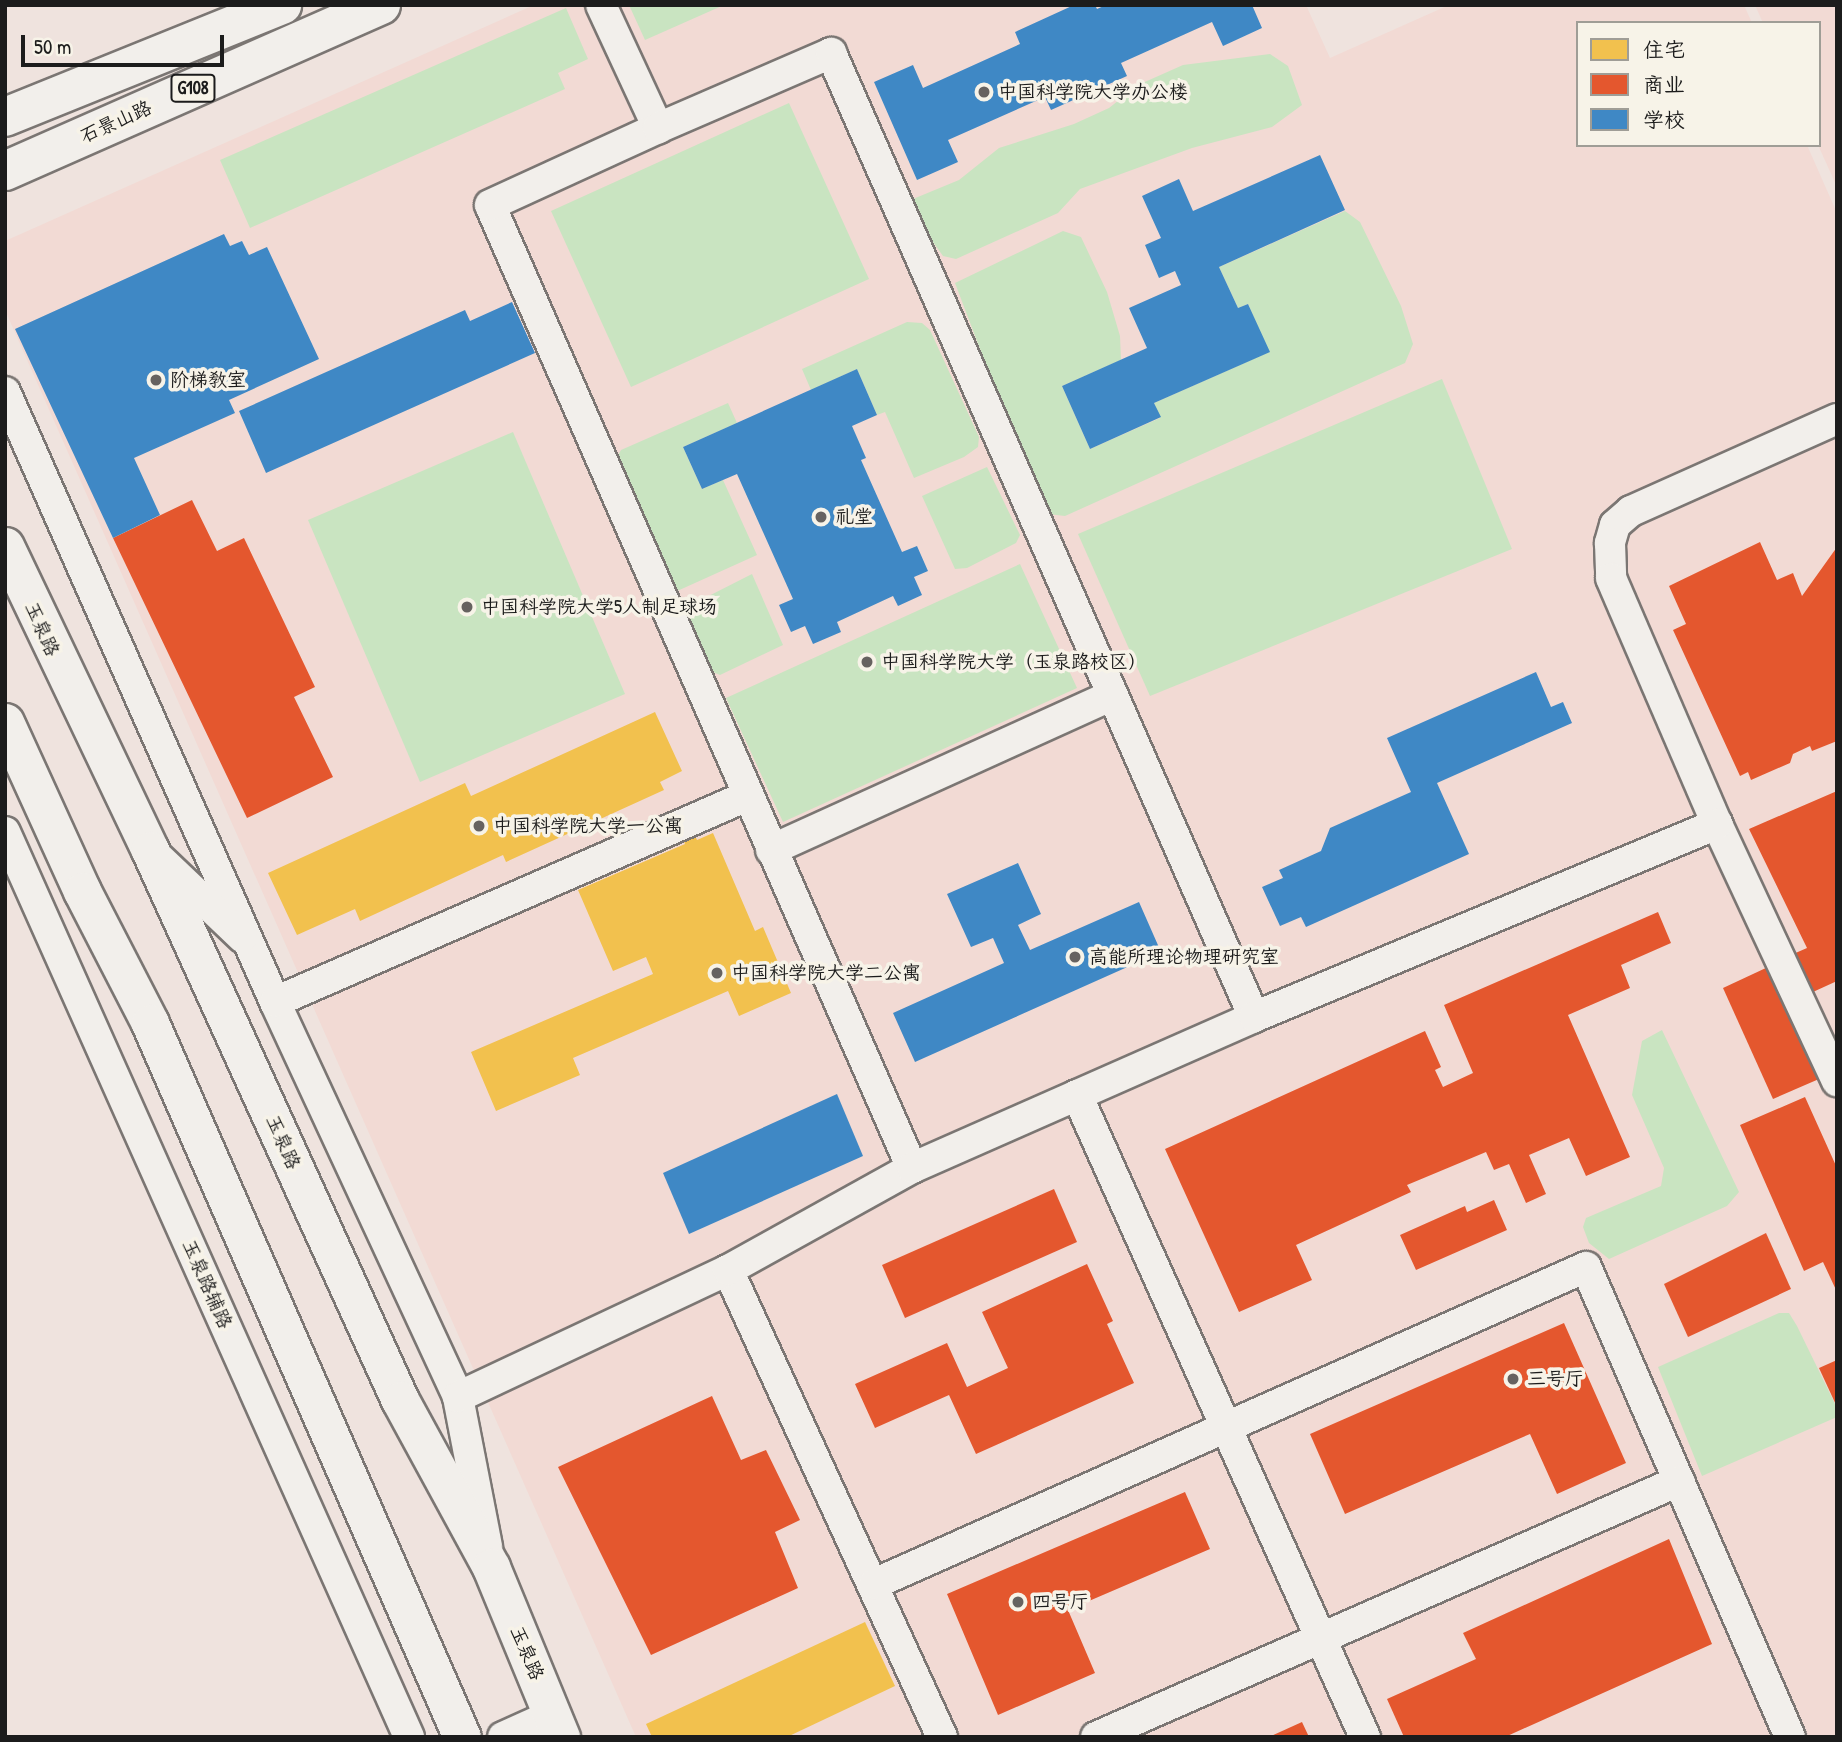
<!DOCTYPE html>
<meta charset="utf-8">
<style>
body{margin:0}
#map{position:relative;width:1842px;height:1742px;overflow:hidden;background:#efe3de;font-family:"Patrick Hand","LXGW WenKai TC",sans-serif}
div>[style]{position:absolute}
.built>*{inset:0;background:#f2dad4}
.green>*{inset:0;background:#c9e4c1}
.homes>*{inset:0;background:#f2c14e}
.shops>*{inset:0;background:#e4572e}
.schools>*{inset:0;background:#3f88c5}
.roads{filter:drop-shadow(2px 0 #7b7673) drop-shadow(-2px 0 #7b7673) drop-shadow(0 2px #7b7673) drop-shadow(0 -2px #7b7673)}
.minor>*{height:30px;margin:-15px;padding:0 15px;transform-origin:15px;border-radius:15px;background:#f2efeb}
.major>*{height:37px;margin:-18.5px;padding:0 18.5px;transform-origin:18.5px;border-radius:18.5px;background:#f2efeb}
.highway>*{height:38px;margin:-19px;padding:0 19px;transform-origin:19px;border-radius:19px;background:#f2efeb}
.dots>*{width:19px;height:19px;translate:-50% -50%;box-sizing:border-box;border:4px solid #f7f3e8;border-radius:50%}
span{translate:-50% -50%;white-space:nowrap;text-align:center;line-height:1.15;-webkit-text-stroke:7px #f7f3e8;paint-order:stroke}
.shield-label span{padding:2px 5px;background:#f7f3e8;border:2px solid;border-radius:5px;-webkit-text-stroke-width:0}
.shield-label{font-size:18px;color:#1c1c1c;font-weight:700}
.poi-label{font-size:19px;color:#1c1c1c}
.left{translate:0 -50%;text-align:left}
.street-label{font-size:19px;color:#1c1c1c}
.frame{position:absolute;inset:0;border:7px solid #1c1c1c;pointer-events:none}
.legend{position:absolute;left:1576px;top:21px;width:245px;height:126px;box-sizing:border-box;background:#f7f3e8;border:2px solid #9f9d96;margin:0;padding:9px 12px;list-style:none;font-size:21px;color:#1c1c1c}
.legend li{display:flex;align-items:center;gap:14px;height:35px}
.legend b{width:35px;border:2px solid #9f9d96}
.scale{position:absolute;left:21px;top:35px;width:203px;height:32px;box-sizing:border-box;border:4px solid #1c1c1c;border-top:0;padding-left:9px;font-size:21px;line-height:24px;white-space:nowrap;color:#1c1c1c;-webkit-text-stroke:5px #f7f3e8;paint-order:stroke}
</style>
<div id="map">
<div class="built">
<div style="clip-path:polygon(534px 5px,1306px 5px,1330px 58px,1449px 5px,1744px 5px,1752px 23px,1578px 23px,1578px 145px,1807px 145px,1837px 213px,1837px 1737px,636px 1737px,5px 310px,5px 241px)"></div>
<div style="clip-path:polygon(1755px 5px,1837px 5px,1837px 187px,1818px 145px,1819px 23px,1763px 23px)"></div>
</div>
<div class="green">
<div style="clip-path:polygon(629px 5px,724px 5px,645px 40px)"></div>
<div style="clip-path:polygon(566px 8px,588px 59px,558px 73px,565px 89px,250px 228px,220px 160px)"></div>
<div style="clip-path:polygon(1270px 54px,1288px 66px,1302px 105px,1272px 127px,1192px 148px,1080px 189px,1058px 213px,956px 259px,943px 256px,933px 242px,913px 199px,959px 180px,999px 148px,1074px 124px,1109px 108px,1138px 85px,1183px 65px)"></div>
<div style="clip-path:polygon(789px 103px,869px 279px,631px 387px,551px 211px)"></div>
<div style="clip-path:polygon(1345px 211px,1360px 222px,1401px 306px,1413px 344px,1405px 363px,1065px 516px,1048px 514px,1038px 502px,955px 283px,1063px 231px,1081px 237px,1107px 292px,1120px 336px,1121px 360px,1062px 386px,1090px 449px,1160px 418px,1154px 403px,1269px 352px,1248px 304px,1238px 308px,1219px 267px)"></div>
<div style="clip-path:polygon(907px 322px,922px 323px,930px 330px,979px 437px,978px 447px,964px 457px,914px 478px,885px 412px,877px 415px,857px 369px,811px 390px,802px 369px)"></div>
<div style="clip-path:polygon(1442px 379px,1512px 549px,1150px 696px,1078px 534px)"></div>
<div style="clip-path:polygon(728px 403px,737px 423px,683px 447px,702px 489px,723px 480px,757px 555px,675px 592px,616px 459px,621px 450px)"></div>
<div style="clip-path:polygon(513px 432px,625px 694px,420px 782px,308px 520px)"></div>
<div style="clip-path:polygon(987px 467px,1020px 535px,1016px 543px,967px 568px,955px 569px,922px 496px)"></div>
<div style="clip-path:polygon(1020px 564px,1077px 688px,783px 822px,726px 698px)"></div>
<div style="clip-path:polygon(752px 574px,783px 645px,720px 675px,713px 672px,686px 615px,687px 607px)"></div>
<div style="clip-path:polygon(1662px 1030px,1739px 1192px,1727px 1206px,1609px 1259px,1589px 1243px,1583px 1227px,1586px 1218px,1661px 1186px,1664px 1168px,1632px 1095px,1642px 1041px)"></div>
<div style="clip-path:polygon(1779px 1313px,1789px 1313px,1797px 1326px,1837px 1408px,1837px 1417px,1702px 1476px,1658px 1367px)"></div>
</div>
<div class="homes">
<div style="clip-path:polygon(655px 712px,682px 771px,660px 782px,664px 790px,506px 862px,503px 855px,360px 921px,355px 909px,297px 935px,268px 873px,465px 783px,471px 796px)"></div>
<div style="clip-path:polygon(694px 833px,697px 840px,713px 833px,755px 931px,763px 927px,791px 993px,739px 1016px,728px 991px,573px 1058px,580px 1075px,496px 1111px,471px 1052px,653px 974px,646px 957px,613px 971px,578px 890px,685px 844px,682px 837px)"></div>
<div style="clip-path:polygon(865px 1622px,895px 1686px,787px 1737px,652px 1737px,646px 1724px)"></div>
</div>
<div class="shops">
<div style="clip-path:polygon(192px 500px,217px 551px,244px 538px,315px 687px,294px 697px,333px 777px,247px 818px,113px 538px)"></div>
<div style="clip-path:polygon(1760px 542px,1777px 580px,1793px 573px,1802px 596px,1837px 547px,1837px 741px,1812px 751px,1810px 746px,1793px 754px,1790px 763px,1751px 780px,1748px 772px,1740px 776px,1673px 630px,1686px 624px,1669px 586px)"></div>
<div style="clip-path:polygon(1837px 791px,1837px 981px,1802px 997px,1784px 958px,1807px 948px,1749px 829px)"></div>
<div style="clip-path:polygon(1658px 912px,1671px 943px,1621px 965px,1630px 988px,1568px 1015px,1630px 1157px,1586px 1176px,1569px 1138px,1529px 1155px,1546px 1194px,1526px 1203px,1509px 1164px,1494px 1170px,1486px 1152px,1407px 1185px,1411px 1192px,1296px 1245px,1312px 1280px,1239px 1312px,1165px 1149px,1425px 1031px,1441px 1067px,1435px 1070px,1443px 1087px,1473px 1073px,1444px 1005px)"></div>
<div style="clip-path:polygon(1768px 967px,1819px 1079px,1773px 1099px,1723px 988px)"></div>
<div style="clip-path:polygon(1805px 1097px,1837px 1168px,1837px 1292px,1823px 1262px,1804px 1271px,1740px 1125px)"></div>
<div style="clip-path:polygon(1054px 1189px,1077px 1242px,905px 1318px,882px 1265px)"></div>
<div style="clip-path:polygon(1494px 1200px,1507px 1230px,1416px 1270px,1400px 1235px,1465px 1206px,1467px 1212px)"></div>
<div style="clip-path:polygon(1766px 1233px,1791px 1289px,1688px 1337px,1664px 1284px)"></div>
<div style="clip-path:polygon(1087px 1264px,1113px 1321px,1107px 1324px,1134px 1383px,976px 1454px,949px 1395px,875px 1428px,855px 1384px,947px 1343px,967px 1387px,1008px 1368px,982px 1312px)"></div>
<div style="clip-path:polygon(1564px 1323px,1626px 1463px,1557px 1494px,1530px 1434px,1345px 1514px,1310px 1434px)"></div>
<div style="clip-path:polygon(1837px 1360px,1837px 1407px,1819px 1368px)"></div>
<div style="clip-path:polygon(712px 1396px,741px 1460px,766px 1450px,800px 1520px,775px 1532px,798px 1588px,651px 1655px,558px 1467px)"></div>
<div style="clip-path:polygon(1185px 1492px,1210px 1549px,1068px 1610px,1095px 1673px,998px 1715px,947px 1594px)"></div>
<div style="clip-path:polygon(1669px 1539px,1712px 1644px,1505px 1737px,1404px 1737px,1387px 1699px,1476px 1659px,1463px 1633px)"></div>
<div style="clip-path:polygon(1302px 1722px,1309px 1737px,1269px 1737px)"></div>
</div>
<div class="schools">
<div style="clip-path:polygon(1074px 5px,1095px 5px,1097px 9px,1106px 5px,1252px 5px,1262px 28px,1223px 46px,1212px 22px,1121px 63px,1127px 76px,1051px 110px,1045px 97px,948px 140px,958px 162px,917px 180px,874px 82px,913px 65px,923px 88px,1020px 44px,1015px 32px)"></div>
<div style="clip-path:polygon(1320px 155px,1345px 210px,1219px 267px,1238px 308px,1248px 304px,1270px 352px,1154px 403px,1161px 417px,1090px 449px,1062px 386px,1147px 348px,1129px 308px,1181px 285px,1175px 271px,1159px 278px,1145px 245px,1161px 238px,1142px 196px,1179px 179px,1193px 211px)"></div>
<div style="clip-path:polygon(224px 234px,230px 246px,242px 241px,249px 255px,267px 247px,319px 359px,229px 400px,235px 413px,134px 458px,160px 515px,113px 538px,15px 329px)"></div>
<div style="clip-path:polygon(512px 302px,535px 353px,266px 473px,239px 411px,465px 310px,470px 321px)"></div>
<div style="clip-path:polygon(857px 369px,877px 415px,852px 426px,866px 458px,861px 460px,902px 552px,917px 546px,928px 571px,914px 577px,922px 595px,898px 606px,893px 596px,837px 622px,841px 632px,813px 644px,805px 626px,791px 632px,779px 605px,793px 599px,737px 474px,702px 489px,683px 447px)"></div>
<div style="clip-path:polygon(1536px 672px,1551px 707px,1563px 702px,1572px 723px,1437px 783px,1469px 854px,1306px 927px,1301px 917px,1280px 926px,1262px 887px,1283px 878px,1279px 870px,1321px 851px,1330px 828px,1411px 792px,1387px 738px)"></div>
<div style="clip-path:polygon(1018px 863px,1041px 914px,1018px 925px,1030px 950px,1139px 902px,1161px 952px,915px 1062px,893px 1013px,1004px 963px,993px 938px,971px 947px,947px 894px)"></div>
<div style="clip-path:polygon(837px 1094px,863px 1156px,689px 1234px,663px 1173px)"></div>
</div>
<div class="roads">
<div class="minor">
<div style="left:601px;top:5px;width:136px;rotate:65.1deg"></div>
<div style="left:5px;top:392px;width:667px;rotate:66.12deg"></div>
<div style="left:275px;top:1002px;width:435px;rotate:65.1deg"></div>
<div style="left:458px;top:1397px;width:152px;rotate:79deg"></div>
<div style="left:1837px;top:419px;width:226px;rotate:155.9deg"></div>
<div style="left:1631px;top:511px;width:21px;rotate:139deg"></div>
<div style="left:1615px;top:525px;width:19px;rotate:106deg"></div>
<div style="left:1610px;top:543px;width:35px;rotate:88deg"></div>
<div style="left:1611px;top:578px;width:268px;rotate:66.7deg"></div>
<div style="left:1717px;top:824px;width:284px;rotate:65deg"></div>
<div style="left:5px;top:832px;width:991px;rotate:65.94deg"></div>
<div style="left:771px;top:850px;width:375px;rotate:-24.4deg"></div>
<div style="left:156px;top:855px;width:119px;rotate:43.6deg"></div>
<div style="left:275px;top:1002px;width:515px;rotate:-23.58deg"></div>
<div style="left:1077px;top:1095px;width:704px;rotate:65.84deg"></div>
<div style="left:912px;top:1168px;width:1051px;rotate:-113.66deg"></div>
<div style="left:490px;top:205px;width:185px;rotate:-24.6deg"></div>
<div style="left:658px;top:128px;width:189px;rotate:-23.4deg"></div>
<div style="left:831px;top:53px;width:1053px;rotate:66.31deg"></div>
<div style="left:728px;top:1270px;width:514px;rotate:65.38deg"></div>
<div style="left:458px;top:1397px;width:298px;rotate:-25.2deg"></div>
<div style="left:728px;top:1270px;width:210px;rotate:-29deg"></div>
<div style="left:912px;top:1168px;width:374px;rotate:-23.8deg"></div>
<div style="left:1254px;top:1017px;width:502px;rotate:-22.63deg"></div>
<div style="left:874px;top:1584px;width:779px;rotate:-24deg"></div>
<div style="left:1586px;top:1267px;width:512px;rotate:66.54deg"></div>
<div style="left:503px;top:1737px;width:54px;rotate:-24.2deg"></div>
<div style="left:1096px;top:1737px;width:637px;rotate:-23.71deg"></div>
</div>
<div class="major">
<div style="left:5px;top:546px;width:337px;rotate:64.5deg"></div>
<div style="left:150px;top:850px;width:604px;rotate:65.56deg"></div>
<div style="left:400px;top:1400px;width:190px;rotate:61.4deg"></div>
<div style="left:491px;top:1567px;width:184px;rotate:67.6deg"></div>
<div style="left:5px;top:722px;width:186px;rotate:65.5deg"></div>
<div style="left:82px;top:891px;width:148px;rotate:62.7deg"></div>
<div style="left:150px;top:1023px;width:779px;rotate:66.4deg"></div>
</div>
<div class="highway">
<div style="left:5px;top:117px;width:299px;rotate:-22deg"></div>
<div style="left:5px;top:171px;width:411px;rotate:-23.8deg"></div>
</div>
</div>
<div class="dots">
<div style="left:984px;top:92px;background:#666260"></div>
<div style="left:156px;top:380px;background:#666260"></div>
<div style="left:821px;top:517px;background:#666260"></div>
<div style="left:467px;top:607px;background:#666260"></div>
<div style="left:867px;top:662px;background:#666260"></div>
<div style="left:479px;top:826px;background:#666260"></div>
<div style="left:1075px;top:957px;background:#666260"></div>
<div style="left:717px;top:973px;background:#666260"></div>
<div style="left:1513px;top:1379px;background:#666260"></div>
<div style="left:1018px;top:1602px;background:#666260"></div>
</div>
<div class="shield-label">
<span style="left:193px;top:88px">G108</span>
</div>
<div class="poi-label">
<span class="left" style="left:998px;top:92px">中国科学院大学办公楼</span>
<span class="left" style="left:170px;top:380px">阶梯教室</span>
<span class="left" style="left:835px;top:517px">礼堂</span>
<span class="left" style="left:481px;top:607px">中国科学院大学5人制足球场</span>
<span class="left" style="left:881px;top:662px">中国科学院大学（玉泉路校区）</span>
<span class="left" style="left:493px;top:826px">中国科学院大学一公寓</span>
<span class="left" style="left:1089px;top:957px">高能所理论物理研究室</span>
<span class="left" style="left:731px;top:973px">中国科学院大学二公寓</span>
<span class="left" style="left:1527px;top:1379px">三号厅</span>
<span class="left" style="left:1032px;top:1602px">四号厅</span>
</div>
<div class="street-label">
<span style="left:116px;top:122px;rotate:-24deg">石景山路</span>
<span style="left:42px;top:629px;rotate:66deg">玉泉路</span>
<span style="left:283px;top:1142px;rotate:66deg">玉泉路</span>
<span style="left:207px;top:1284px;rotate:66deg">玉泉路辅路</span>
<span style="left:527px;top:1653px;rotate:67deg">玉泉路</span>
</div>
<div class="frame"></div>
<ul class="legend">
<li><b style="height:19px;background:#f2c14e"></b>住宅</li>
<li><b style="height:19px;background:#e4572e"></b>商业</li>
<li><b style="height:19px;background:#3f88c5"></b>学校</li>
</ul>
<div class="scale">50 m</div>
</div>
